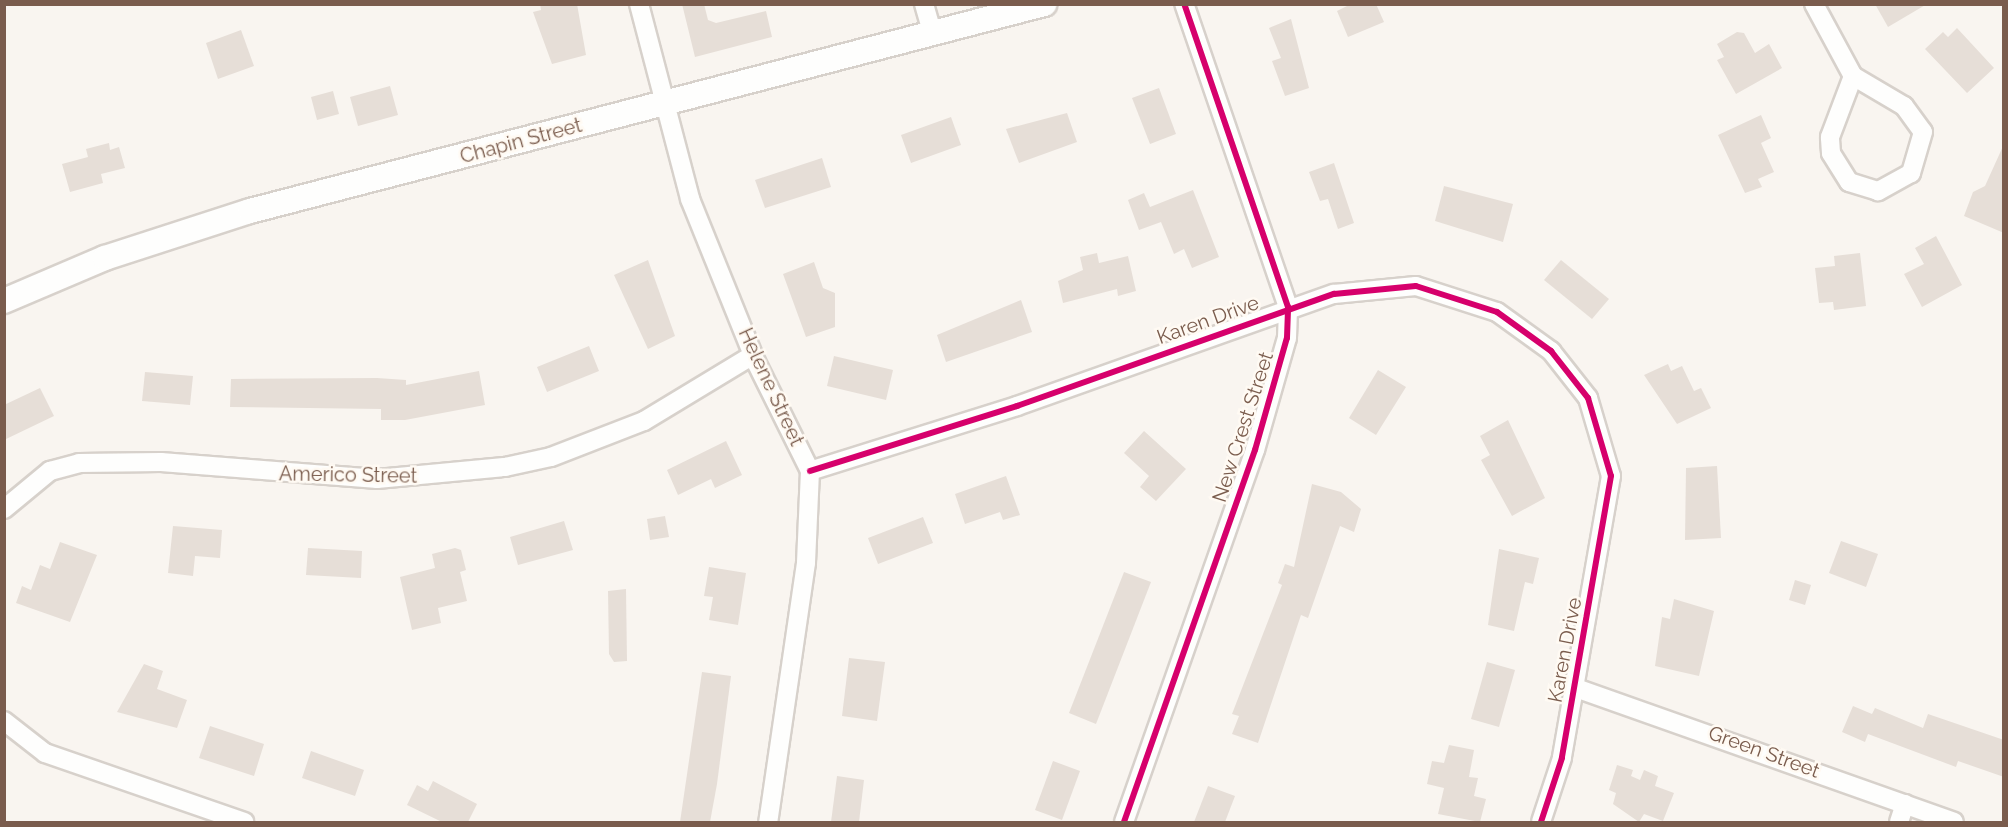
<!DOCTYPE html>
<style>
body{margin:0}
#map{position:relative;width:2008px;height:827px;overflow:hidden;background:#f9f5f0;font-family:Raleway,sans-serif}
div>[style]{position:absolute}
.building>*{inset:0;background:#e6ded7}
.roads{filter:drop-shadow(2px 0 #d7d1cb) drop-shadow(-2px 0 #d7d1cb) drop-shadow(0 2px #d7d1cb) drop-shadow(0 -2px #d7d1cb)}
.minor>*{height:18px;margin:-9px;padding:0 9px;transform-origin:9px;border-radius:9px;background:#fefefd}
.secondary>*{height:24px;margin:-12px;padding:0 12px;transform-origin:12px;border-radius:12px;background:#fefefd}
.cycleway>*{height:6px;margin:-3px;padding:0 3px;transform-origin:3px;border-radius:3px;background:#d6006c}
span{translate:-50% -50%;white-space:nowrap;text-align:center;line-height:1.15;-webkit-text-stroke:5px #fffaf3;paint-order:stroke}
.street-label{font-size:20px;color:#7a5c4d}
.frame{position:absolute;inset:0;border:6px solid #7a5c4d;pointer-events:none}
</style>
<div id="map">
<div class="building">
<div style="clip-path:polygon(540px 4px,577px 4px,586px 55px,552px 64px,533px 12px,541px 10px)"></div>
<div style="clip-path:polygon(682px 4px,704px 4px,708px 20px,716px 23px,766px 11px,772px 37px,695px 57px)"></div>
<div style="clip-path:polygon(1351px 4px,1376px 4px,1384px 22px,1348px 37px,1337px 11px)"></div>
<div style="clip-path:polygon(1875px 4px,1927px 4px,1888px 27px)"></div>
<div style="clip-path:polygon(1291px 19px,1309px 88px,1285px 96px,1272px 61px,1281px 58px,1269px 28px)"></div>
<div style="clip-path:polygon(1957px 28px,1994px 68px,1967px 93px,1925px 49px,1943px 32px,1948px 37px)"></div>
<div style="clip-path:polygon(241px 30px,254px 66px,218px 79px,206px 43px)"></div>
<div style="clip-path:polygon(1737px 32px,1744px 33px,1755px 53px,1769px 44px,1782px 68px,1736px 94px,1717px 60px,1724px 57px,1717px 44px)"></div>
<div style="clip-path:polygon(390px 86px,398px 115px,358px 126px,350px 97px)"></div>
<div style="clip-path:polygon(1159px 88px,1176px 134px,1150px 144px,1132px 98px)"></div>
<div style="clip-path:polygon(333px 91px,339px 114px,317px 120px,311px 97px)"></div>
<div style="clip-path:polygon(1067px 113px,1077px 142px,1019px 163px,1006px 129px)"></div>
<div style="clip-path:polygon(1761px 115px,1771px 138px,1761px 143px,1774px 172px,1758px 179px,1762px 187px,1745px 193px,1718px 135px)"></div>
<div style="clip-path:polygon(951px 117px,961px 145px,911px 163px,901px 135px)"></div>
<div style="clip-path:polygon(109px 143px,110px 150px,119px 147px,125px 168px,101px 174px,103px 183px,70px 192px,62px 164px,88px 157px,86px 149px)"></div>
<div style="clip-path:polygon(2004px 144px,2004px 233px,1964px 216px,1973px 192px,1985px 186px)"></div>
<div style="clip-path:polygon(822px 158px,831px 187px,765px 208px,755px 180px)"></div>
<div style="clip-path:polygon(1334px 163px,1354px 223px,1338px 229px,1328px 199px,1320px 201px,1309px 172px)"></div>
<div style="clip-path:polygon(1444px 186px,1513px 204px,1503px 242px,1435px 221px)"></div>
<div style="clip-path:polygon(1193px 190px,1219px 257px,1192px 268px,1184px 249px,1174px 254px,1161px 222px,1139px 230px,1128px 200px,1144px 193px,1150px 207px)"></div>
<div style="clip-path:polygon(1936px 236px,1962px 285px,1922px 307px,1904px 274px,1924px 264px,1915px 248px)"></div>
<div style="clip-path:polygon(1097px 253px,1099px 263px,1128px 256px,1136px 291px,1118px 296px,1117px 289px,1063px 303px,1058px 281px,1083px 270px,1080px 257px)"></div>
<div style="clip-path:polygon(1860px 253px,1866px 306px,1834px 310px,1833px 302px,1819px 303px,1815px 268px,1835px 266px,1834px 256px)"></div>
<div style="clip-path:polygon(648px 260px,675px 336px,648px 349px,614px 275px)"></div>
<div style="clip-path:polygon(1561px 260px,1609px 299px,1592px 319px,1544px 280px)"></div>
<div style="clip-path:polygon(814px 262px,823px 288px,835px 293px,835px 327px,806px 337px,783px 274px)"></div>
<div style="clip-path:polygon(1021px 300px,1032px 332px,946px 362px,937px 335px)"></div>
<div style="clip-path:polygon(589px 346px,599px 371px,547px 392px,537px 367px)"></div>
<div style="clip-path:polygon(834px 356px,893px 370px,886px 400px,827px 386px)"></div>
<div style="clip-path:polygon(1668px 364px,1671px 371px,1682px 366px,1694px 391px,1701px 388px,1711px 408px,1677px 424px,1644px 375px)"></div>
<div style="clip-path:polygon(1378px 370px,1406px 387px,1376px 435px,1349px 418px)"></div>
<div style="clip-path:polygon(479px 371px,485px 405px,405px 420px,381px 420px,381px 409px,230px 407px,231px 379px,377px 378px,406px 380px,406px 385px)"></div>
<div style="clip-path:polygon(145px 372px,193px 376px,190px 405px,142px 401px)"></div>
<div style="clip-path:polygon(40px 388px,54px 416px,4px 440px,4px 405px)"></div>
<div style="clip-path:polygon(1508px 420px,1545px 498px,1512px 516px,1481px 460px,1490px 455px,1480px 436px)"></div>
<div style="clip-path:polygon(1144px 431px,1186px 469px,1156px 501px,1140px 487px,1149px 476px,1124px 453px)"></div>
<div style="clip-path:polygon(726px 441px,742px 475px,715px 488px,711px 479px,678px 495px,667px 470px)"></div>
<div style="clip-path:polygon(1717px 466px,1721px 538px,1685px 540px,1686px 468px)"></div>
<div style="clip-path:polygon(1006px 476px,1020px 515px,1003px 520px,1000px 512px,965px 524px,955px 494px)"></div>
<div style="clip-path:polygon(1312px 484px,1341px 492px,1361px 509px,1354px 532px,1340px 526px,1308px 618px,1301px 615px,1258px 743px,1232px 734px,1239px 716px,1232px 714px,1282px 585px,1278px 583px,1285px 564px,1294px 567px)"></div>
<div style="clip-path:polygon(665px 516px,669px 537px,650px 540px,647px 519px)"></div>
<div style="clip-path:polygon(923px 517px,933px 543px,878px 564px,868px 538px)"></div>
<div style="clip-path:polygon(564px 521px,573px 550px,518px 565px,510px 537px)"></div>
<div style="clip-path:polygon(173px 526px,222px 530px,220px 558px,195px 556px,193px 576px,168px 573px)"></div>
<div style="clip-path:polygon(1841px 541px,1878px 554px,1866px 587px,1829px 573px)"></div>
<div style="clip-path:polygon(60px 542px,97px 555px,70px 622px,16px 603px,22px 586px,31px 590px,40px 565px,50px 569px)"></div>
<div style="clip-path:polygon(308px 548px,362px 551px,361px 578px,306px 575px)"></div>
<div style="clip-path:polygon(455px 548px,461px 550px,466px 570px,460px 572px,467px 601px,438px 608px,441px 623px,412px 630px,400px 577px,435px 568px,432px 554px)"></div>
<div style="clip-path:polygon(1499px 549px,1539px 558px,1533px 584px,1525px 582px,1514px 631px,1488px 625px)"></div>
<div style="clip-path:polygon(709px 567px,746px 573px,738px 625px,709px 620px,713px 597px,704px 596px)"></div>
<div style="clip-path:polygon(1124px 572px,1151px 582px,1096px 724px,1069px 713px)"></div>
<div style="clip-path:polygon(1795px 580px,1811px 585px,1805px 605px,1789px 600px)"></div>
<div style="clip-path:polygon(626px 589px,627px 661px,614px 662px,609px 654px,608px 591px)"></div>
<div style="clip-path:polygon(1674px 599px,1714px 611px,1699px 676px,1655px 666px,1662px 617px,1670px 619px)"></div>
<div style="clip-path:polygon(849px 658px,885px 662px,877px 721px,842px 716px)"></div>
<div style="clip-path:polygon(1487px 662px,1515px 670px,1499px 727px,1471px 719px)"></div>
<div style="clip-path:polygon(144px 664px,163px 671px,157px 689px,187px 700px,177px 728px,117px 712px)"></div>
<div style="clip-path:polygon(702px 672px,731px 676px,717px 784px,710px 822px,680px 822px)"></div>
<div style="clip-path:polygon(1853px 706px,1872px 714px,1875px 708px,1923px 728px,1928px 714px,2004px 740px,2004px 777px,1958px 761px,1956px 767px,1868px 734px,1865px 742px,1842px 732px)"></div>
<div style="clip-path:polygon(210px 726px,264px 744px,254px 776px,199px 758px)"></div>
<div style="clip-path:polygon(1449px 745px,1474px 750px,1469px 777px,1478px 778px,1474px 796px,1486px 799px,1480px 822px,1438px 814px,1444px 788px,1427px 784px,1432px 761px,1444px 763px)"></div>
<div style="clip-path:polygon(311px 751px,364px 770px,355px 796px,302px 778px)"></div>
<div style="clip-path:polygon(1053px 761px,1080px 771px,1062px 820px,1035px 810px)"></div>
<div style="clip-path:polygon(1617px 765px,1633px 770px,1631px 776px,1640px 780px,1644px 770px,1658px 776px,1655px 786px,1674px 793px,1663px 821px,1644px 814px,1639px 822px,1613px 804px,1616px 793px,1609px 790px)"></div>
<div style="clip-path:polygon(837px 776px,864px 780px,859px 822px,831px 822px)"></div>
<div style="clip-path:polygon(433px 781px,477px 804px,468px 822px,442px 822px,407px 805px,417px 785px,428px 791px)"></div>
<div style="clip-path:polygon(1208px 786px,1235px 796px,1225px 822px,1194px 822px)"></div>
</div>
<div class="roads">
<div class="minor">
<div style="left:639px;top:4px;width:202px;rotate:75.3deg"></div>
<div style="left:690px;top:199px;width:176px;rotate:68deg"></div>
<div style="left:756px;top:362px;width:122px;rotate:63.6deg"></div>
<div style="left:810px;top:471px;width:92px;rotate:92.5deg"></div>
<div style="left:806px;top:563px;width:262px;rotate:98.3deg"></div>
<div style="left:924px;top:4px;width:29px;rotate:74deg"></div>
<div style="left:1814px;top:4px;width:82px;rotate:61.6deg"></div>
<div style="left:1853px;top:76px;width:59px;rotate:30.5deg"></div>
<div style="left:1904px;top:106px;width:32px;rotate:54deg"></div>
<div style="left:1923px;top:132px;width:43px;rotate:106.3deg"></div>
<div style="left:1911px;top:173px;width:38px;rotate:151deg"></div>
<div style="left:1878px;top:191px;width:30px;rotate:-163deg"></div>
<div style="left:1849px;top:182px;width:34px;rotate:-122deg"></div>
<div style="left:1831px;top:153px;width:16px;rotate:-94deg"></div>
<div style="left:1830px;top:137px;width:65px;rotate:-69.3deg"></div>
<div style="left:810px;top:471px;width:217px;rotate:-17.4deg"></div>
<div style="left:1017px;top:406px;width:336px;rotate:-19.5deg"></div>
<div style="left:1334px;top:294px;width:82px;rotate:-5.6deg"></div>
<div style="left:1416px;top:286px;width:85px;rotate:17.8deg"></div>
<div style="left:1497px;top:312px;width:67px;rotate:35.8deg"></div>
<div style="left:1551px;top:351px;width:60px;rotate:51.8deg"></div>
<div style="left:1588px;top:398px;width:81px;rotate:73.6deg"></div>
<div style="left:1611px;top:476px;width:286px;rotate:99.9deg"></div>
<div style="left:1562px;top:758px;width:67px;rotate:108.2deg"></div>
<div style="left:4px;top:509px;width:60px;rotate:-39.6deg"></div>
<div style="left:50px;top:471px;width:30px;rotate:-15deg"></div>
<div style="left:79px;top:463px;width:82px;rotate:-0.7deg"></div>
<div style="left:161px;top:462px;width:217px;rotate:4.5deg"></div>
<div style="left:377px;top:479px;width:129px;rotate:-5.4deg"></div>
<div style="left:505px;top:467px;width:47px;rotate:-12.3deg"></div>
<div style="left:551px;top:457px;width:100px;rotate:-21.2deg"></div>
<div style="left:644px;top:421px;width:127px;rotate:-31.2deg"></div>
<div style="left:1573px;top:687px;width:404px;rotate:19.5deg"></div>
<div style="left:4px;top:721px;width:52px;rotate:38deg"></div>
<div style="left:45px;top:753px;width:211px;rotate:19.1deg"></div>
<div style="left:1124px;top:822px;width:394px;rotate:-70.6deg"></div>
<div style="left:1255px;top:450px;width:116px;rotate:-74.1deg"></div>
<div style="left:1287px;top:338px;width:31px;rotate:-88deg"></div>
<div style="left:1288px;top:307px;width:320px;rotate:-108.9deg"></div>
<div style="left:1899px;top:822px;width:19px;rotate:-72deg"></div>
</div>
<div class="secondary">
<div style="left:4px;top:301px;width:110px;rotate:-23.1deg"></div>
<div style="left:105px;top:258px;width:152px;rotate:-18deg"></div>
<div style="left:250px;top:211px;width:821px;rotate:-14.61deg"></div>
</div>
</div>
<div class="cycleway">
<div style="left:810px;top:471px;width:217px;rotate:-17.4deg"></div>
<div style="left:1017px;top:406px;width:336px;rotate:-19.5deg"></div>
<div style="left:1334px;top:294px;width:82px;rotate:-5.6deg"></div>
<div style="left:1416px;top:286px;width:85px;rotate:17.8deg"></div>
<div style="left:1497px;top:312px;width:67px;rotate:35.8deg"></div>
<div style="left:1551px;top:351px;width:60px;rotate:51.8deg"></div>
<div style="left:1588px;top:398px;width:81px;rotate:73.6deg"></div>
<div style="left:1611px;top:476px;width:286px;rotate:99.9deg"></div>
<div style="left:1562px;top:758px;width:67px;rotate:108.2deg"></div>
<div style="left:1124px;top:822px;width:394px;rotate:-70.6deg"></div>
<div style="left:1255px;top:450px;width:116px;rotate:-74.1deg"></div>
<div style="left:1287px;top:338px;width:31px;rotate:-88deg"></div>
<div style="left:1288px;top:307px;width:320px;rotate:-108.9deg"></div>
</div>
<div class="street-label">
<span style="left:521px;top:141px;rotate:-15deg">Chapin Street</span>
<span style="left:1208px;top:320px;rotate:-20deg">Karen Drive</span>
<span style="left:771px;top:387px;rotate:65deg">Helene Street</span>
<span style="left:1243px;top:427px;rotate:-72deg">New Crest Street</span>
<span style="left:348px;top:475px;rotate:1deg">Americo Street</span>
<span style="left:1565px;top:650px;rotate:-79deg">Karen Drive</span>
<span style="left:1764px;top:752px;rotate:20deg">Green Street</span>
</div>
<div class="frame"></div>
</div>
